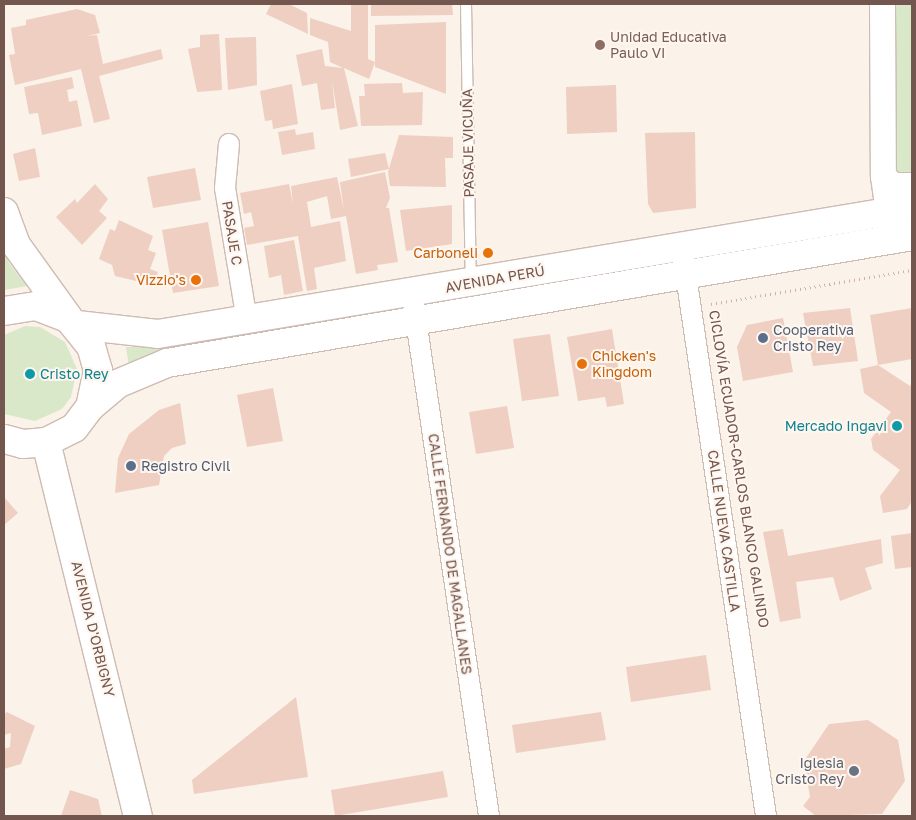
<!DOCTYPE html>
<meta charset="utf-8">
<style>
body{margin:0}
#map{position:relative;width:916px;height:820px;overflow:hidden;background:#fbf2e9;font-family:"Golos Text",sans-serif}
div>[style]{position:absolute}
.green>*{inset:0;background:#d9e8c8}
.building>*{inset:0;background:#eecfc2}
.path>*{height:3px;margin-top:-1.5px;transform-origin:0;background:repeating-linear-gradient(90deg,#d3b2a5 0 1px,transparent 0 5px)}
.roads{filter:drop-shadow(1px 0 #cebbb2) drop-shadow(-1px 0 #cebbb2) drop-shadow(0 1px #cebbb2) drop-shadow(0 -1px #cebbb2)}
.service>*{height:10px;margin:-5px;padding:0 5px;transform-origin:5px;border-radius:5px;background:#fff}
.minor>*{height:20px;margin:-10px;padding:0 10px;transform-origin:10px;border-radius:10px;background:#fff}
.tertiary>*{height:25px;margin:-12.5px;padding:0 12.5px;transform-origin:12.5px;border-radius:12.5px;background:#fff}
.secondary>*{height:28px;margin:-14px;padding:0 14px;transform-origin:14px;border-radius:14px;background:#fff}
.dots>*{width:14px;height:14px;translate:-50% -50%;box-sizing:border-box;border:2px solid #fef6ef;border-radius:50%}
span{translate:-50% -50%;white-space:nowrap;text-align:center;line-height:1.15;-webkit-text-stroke:4px #fef6ef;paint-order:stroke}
.education-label{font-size:14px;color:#785e54}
.left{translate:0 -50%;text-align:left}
.street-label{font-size:14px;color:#73574e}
.food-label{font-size:14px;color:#c56008}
.right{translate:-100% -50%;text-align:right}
.service-label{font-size:14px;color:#4e5e75}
.culture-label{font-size:14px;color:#0d838f}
.worship-label{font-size:14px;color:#5b616d}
.frame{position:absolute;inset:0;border:5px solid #73574e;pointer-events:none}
</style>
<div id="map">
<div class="green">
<div style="clip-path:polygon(890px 4px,912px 4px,912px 172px,903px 175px,894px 172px)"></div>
<div style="clip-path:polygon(4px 252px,9px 263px,27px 286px,4px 290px)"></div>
<div style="clip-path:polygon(645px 265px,646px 269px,464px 301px,463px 296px)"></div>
<div style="clip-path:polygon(365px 314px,366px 319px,129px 367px,126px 347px,162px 347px)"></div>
<div style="clip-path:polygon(25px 326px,40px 327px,65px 342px,77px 369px,71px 397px,62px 409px,35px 421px,4px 414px,4px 335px)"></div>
</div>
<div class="building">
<div style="clip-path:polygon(271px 4px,289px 4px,307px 13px,308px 34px,266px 14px)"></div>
<div style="clip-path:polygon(351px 4px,368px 4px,368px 59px,356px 54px,375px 62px,369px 79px,344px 68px,358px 126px,340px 130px,332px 80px,335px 108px,321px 110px,317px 83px,302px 86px,296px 55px,322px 49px,325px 66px,343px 68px,330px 62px,328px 42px,310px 35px,310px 18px,351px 31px)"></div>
<div style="clip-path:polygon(371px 4px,452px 4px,453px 15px,371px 16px)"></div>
<div style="clip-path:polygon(77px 9px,95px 15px,100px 33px,87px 36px,97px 35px,103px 64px,161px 49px,163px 59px,99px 76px,110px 119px,94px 123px,81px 69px,15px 85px,9px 55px,15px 54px,11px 28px,26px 25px,26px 20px)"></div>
<div style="clip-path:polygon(446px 22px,446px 94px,375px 67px,375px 25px)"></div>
<div style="clip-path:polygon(219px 34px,222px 90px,197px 92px,188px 49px,200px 47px,200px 35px)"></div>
<div style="clip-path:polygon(256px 37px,257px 85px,228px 90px,225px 38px)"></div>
<div style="clip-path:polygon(72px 77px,74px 88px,67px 90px,69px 102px,77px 100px,82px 126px,42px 135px,38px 113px,29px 114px,24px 87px)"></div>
<div style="clip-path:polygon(402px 83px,403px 93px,423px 92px,422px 125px,361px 126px,359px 96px,365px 96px,364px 84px)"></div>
<div style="clip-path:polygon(292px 84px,298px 124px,273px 129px,272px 120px,265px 121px,260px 91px)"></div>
<div style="clip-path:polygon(616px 85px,617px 132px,567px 134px,566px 87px)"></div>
<div style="clip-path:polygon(295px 129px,296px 135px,313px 132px,315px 149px,282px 155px,278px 132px)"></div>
<div style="clip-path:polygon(695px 132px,696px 208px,653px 213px,648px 204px,645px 133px)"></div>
<div style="clip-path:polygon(399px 135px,453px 137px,453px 158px,445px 158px,446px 187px,390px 186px,388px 172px)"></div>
<div style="clip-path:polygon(35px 148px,40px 177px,19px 181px,13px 154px)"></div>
<div style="clip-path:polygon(385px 153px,389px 169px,351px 177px,348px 159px)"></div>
<div style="clip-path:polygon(195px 168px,201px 200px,153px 208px,147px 177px)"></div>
<div style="clip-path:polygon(385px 172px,390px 198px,386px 208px,389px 208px,398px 262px,377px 265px,378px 270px,356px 274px,346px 216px,331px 219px,327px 196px,307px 202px,311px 227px,340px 221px,346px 261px,314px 268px,317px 289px,307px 291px,298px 236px,247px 245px,244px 228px,254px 226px,251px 212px,244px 214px,240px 193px,289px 184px,293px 204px,291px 186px,337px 177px,344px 210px,340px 182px)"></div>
<div style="clip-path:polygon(95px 184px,108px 199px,99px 211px,107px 218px,82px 245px,56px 217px,75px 199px,77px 203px)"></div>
<div style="clip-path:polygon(452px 205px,452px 244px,406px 251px,400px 210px)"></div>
<div style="clip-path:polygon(119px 220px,153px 236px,148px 250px,156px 253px,150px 269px,158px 272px,153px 285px,115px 276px,112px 265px,99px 259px,110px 229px,115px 231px)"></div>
<div style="clip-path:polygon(208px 222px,219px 286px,173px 293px,162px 230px)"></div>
<div style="clip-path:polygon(294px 240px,303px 291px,284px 295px,281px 275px,269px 278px,264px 246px)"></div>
<div style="clip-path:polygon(850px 308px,858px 361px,813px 366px,803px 313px)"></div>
<div style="clip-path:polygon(912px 308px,912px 359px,878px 365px,870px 315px)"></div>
<div style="clip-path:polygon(783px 318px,793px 372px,743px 381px,737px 347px,747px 325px)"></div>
<div style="clip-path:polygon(612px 329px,624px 404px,607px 407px,605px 397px,578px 401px,567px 337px)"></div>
<div style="clip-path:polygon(550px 334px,559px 396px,522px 401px,513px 339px)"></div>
<div style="clip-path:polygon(878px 365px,910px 386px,912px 383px,912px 501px,907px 509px,883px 513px,880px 496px,900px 470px,873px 450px,871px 439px,891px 412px,864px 393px,860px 369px)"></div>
<div style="clip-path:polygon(273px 388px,283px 441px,247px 447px,237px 395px)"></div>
<div style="clip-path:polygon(180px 403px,186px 444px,172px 448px,164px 456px,159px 485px,115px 493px,118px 458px,129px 434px,159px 410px)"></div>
<div style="clip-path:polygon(507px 406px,514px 448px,476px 454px,469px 412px)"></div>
<div style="clip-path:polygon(4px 497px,18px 513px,4px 525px)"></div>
<div style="clip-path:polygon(783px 529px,788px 556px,881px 539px,883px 563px,865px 568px,872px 589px,840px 601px,833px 577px,796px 582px,801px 618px,780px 622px,763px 532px)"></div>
<div style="clip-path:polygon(912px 533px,912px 567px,895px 569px,891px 536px)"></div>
<div style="clip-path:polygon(706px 655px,711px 690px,631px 702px,626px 667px)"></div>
<div style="clip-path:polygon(296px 697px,308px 777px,194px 794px,192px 780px)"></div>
<div style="clip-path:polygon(7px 712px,35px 726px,21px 764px,4px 769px,4px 749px,10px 747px,11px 733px,4px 735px,4px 714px)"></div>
<div style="clip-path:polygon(601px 712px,606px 740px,516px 753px,512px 725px)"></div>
<div style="clip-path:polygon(868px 720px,898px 740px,905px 781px,882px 814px,816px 816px,803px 806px,810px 797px,804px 761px,829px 724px)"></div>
<div style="clip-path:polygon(443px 771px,448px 797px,335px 816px,331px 790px)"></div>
<div style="clip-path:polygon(70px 790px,98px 799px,102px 816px,61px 816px)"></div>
</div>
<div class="path">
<div style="left:711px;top:304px;width:204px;rotate:-9.6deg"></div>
</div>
<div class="roads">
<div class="service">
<div style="left:466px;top:4px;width:276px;rotate:89deg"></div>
</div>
<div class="minor">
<div style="left:229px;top:144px;width:44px;rotate:95.2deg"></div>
<div style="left:225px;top:188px;width:135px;rotate:80.6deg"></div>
<div style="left:684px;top:262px;width:560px;rotate:81.58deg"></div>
<div style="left:412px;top:293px;width:529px;rotate:81.62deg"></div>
</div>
<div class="tertiary">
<div style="left:882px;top:4px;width:172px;rotate:89.7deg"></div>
<div style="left:883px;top:176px;width:65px;rotate:82deg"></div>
<div style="left:883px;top:176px;width:13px;rotate:42deg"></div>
<div style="left:893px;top:185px;width:19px"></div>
</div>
<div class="secondary">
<div style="left:4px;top:212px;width:35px;rotate:70deg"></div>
<div style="left:16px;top:245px;width:89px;rotate:54.2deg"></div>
<div style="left:4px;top:311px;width:32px;rotate:-9deg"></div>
<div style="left:36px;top:306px;width:34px;rotate:21deg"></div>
<div style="left:68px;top:318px;width:36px;rotate:51deg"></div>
<div style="left:91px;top:346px;width:25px;rotate:74deg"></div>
<div style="left:98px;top:370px;width:38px;rotate:102deg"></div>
<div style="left:90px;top:407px;width:26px;rotate:127deg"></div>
<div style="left:74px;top:428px;width:31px;rotate:153deg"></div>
<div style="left:46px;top:442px;width:23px;rotate:175deg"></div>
<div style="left:23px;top:444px;width:20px;rotate:-165deg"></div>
<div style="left:77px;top:325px;width:81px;rotate:6.3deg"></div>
<div style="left:158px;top:334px;width:764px;rotate:-9.49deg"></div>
<div style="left:90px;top:407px;width:35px;rotate:-40deg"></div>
<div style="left:117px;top:384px;width:54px;rotate:-22.8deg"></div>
<div style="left:167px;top:363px;width:756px;rotate:-9.67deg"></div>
<div style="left:46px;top:442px;width:385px;rotate:76.2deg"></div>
</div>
</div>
<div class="dots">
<div style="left:600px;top:45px;background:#8d6e63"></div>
<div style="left:488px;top:253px;background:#e8710a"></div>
<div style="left:196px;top:280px;background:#e8710a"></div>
<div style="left:763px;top:338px;background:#5c6f8a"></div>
<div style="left:582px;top:364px;background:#e8710a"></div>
<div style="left:30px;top:374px;background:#0f9aa8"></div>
<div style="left:897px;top:426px;background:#0f9aa8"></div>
<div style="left:131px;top:466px;background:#5c6f8a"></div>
<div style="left:854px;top:771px;background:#6b7280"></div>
</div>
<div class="education-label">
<span class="left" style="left:610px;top:45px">Unidad Educativa<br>Paulo VI</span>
</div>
<div class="street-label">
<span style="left:468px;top:143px;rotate:-91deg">PASAJE VICUÑA</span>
<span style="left:232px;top:233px;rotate:81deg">PASAJE C</span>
<span style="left:495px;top:279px;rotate:-10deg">AVENIDA PERÚ</span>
<span style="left:739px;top:469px;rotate:81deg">CICLOVÍA ECUADOR-CARLOS BLANCO GALINDO</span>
<span style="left:724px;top:531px;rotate:82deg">CALLE NUEVA CASTILLA</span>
<span style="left:450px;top:554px;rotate:82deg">CALLE FERNANDO DE MAGALLANES</span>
<span style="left:93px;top:629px;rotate:76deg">AVENIDA D'ORBIGNY</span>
</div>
<div class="food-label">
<span class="right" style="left:478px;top:253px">Carboneli</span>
<span class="right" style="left:186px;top:280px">Vizzio's</span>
<span class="left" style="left:592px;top:364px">Chicken's<br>Kingdom</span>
</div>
<div class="service-label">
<span class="left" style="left:773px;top:338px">Cooperativa<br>Cristo Rey</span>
<span class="left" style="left:141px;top:466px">Registro Civil</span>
</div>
<div class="culture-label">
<span class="left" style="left:40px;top:374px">Cristo Rey</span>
<span class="right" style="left:887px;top:426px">Mercado Ingavi</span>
</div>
<div class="worship-label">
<span class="right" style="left:844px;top:771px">Iglesia<br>Cristo Rey</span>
</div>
<div class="frame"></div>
</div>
